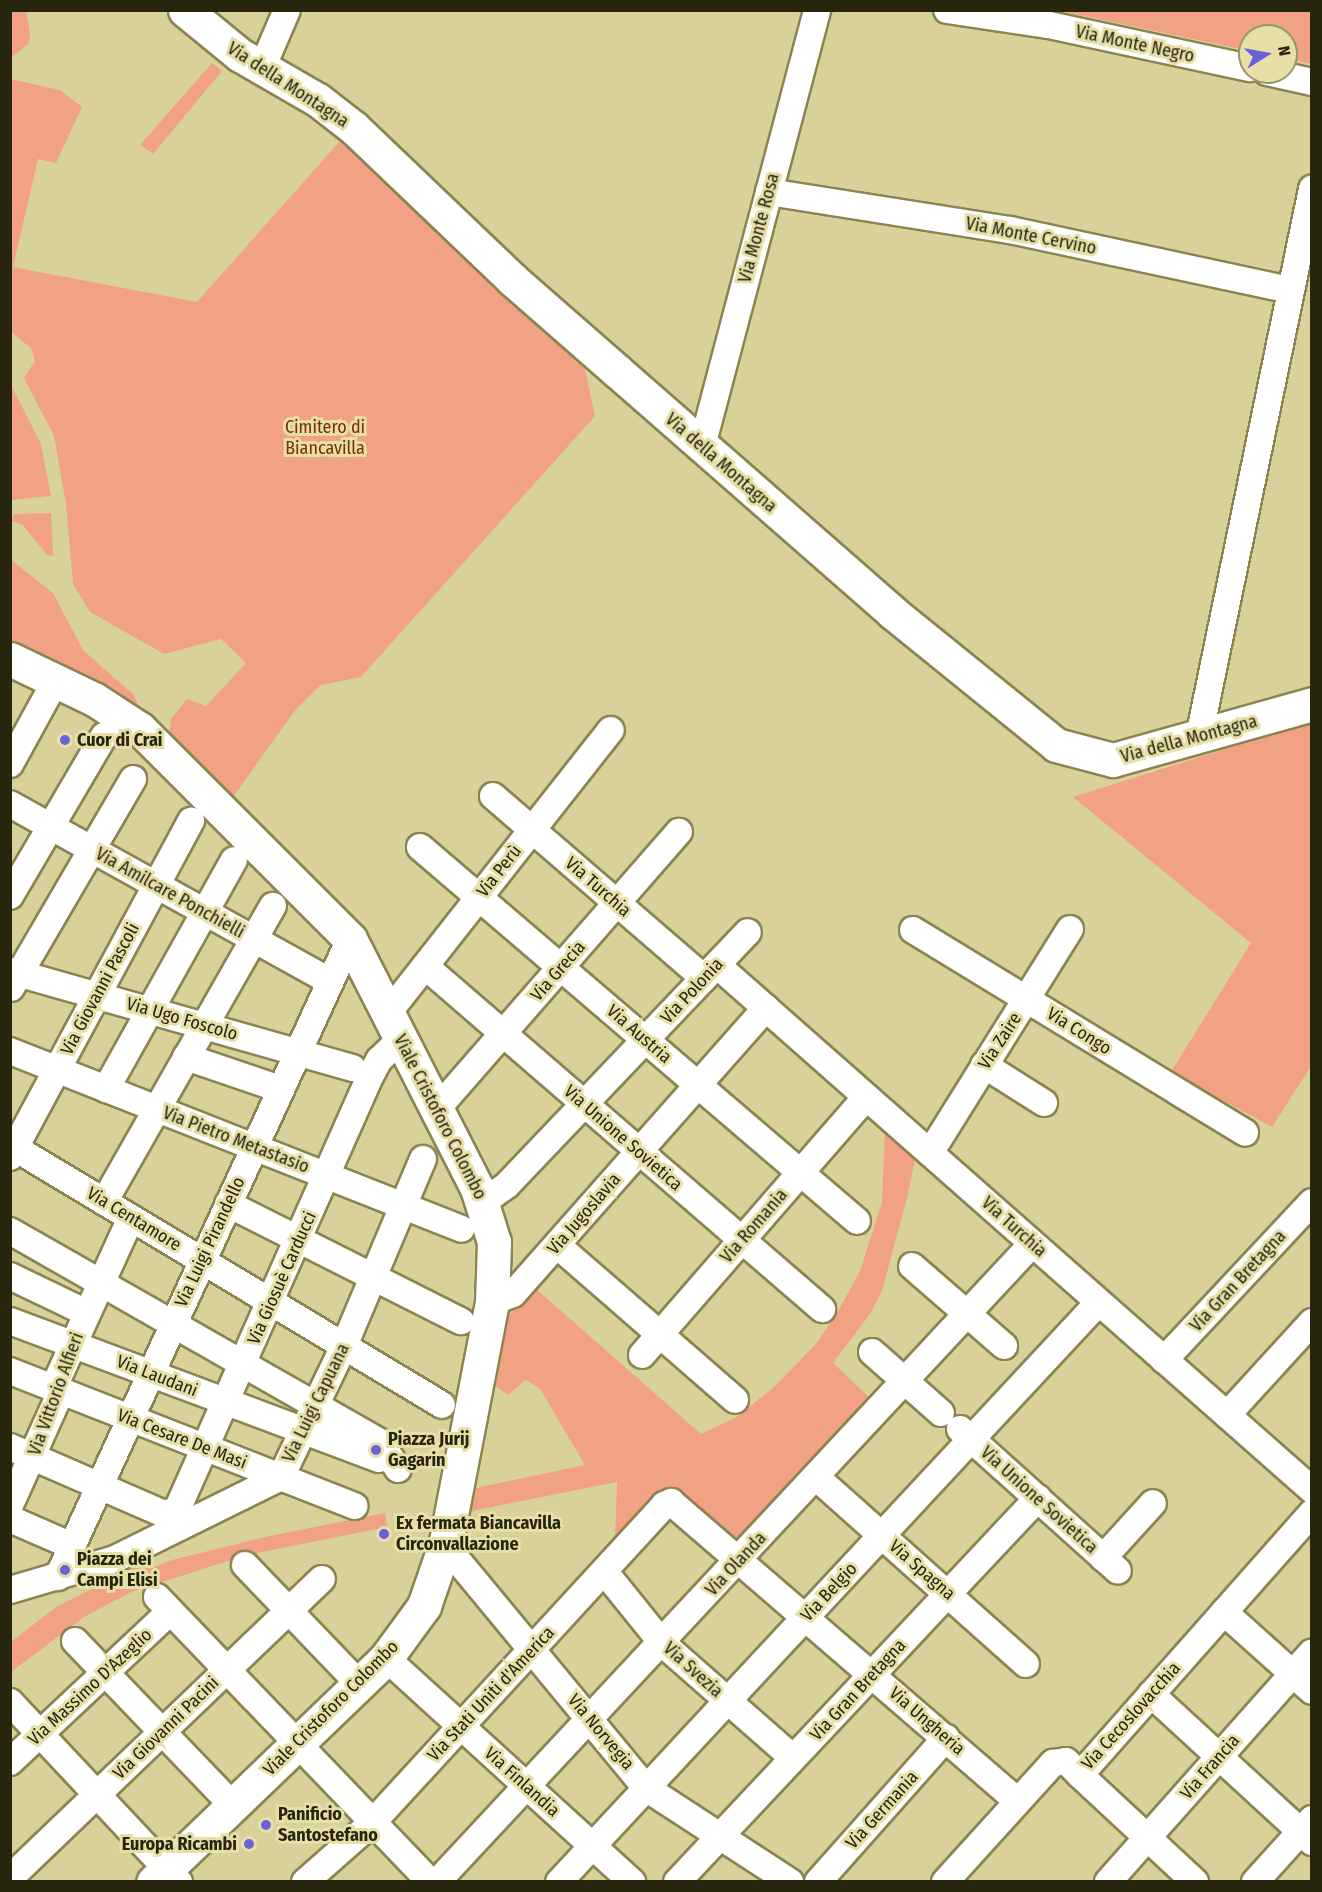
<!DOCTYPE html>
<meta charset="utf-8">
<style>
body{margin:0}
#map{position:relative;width:1322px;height:1892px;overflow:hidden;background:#d8d29a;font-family:"Fira Sans Condensed",sans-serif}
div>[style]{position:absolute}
.green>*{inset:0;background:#f1a284}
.roads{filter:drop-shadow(2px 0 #8b8450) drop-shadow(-2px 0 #8b8450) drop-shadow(0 2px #8b8450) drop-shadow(0 -2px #8b8450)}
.street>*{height:26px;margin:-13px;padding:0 13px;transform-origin:13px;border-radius:13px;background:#fff}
.secondary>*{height:33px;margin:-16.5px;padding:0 16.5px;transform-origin:16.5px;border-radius:16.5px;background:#fff}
.dots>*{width:16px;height:16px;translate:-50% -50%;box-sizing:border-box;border:3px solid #e6dfa7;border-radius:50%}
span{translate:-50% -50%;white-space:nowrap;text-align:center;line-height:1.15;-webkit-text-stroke:6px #e6dfa7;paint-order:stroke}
.street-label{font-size:18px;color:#28250f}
.park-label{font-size:18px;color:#802b00}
.poi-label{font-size:18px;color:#28250f;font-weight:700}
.left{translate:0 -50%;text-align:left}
.right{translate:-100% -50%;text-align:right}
.frame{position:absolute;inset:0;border:12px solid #28250f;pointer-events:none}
.north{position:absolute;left:1238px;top:24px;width:60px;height:60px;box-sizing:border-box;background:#e6dfa7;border:2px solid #9a956a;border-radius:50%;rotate:79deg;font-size:16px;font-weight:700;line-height:24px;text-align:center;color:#28250f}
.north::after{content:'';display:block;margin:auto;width:21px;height:27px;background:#6961da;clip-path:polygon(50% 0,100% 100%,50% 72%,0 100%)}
</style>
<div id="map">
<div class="green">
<div style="clip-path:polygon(11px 10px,26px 11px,30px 33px,29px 43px,11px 58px)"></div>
<div style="clip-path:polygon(1060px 11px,1311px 11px,1311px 64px,1286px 58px,1286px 36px,1250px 36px,1250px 51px)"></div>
<div style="clip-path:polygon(212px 63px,222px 71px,153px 154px,140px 145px)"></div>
<div style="clip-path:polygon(10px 79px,60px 90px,82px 107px,56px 163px,38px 159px,13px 267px,197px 302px,340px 141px,465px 250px,469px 262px,585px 369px,595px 416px,361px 677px,321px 685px,296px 709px,233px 797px,170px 738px,170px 729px,171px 719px,187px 699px,206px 706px,246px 663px,221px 639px,164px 654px,90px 612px,73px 584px,66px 504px,54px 436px,24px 378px,35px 361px,31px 348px,11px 332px)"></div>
<div style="clip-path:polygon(11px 385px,41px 444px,51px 496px,11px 500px)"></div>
<div style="clip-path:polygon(51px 513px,53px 556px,47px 555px,23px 525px,12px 521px,14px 514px)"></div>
<div style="clip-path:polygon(10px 559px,53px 593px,83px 650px,134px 695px,140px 709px,80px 675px,11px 644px)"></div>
<div style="clip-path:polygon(1311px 722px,1311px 1066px,1272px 1127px,1171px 1072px,1251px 943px,1073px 797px)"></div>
<div style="clip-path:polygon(885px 1132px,916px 1156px,907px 1198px,882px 1291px,870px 1314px,833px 1363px,872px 1400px,736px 1544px,679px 1493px,615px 1541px,617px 1482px,466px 1512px,471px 1489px,585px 1465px,540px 1389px,526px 1380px,508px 1395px,492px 1384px,506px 1318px,535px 1288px,701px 1434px,735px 1418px,773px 1388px,816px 1344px,840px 1308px,860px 1271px,882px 1202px)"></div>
<div style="clip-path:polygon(385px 1513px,387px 1527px,247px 1555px,131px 1592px,84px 1617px,11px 1672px,11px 1642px,56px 1607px,146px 1562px,149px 1569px,172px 1560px,265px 1537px)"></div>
</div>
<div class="roads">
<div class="street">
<div style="left:947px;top:10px;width:103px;rotate:8.4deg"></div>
<div style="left:1049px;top:25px;width:206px;rotate:12.1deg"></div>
<div style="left:262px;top:68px;width:63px;rotate:-66.7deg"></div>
<div style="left:1267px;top:72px;width:46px;rotate:12.5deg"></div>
<div style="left:769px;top:192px;width:244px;rotate:9deg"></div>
<div style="left:1010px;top:230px;width:287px;rotate:12.1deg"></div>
<div style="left:702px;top:446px;width:451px;rotate:-75.2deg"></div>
<div style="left:1199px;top:737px;width:560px;rotate:-78.35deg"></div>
<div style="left:10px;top:764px;width:96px;rotate:-61.3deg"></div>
<div style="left:493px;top:796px;width:279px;rotate:40.8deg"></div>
<div style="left:10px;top:804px;width:365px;rotate:29deg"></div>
<div style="left:420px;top:847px;width:575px;rotate:40.56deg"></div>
<div style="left:10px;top:896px;width:186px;rotate:-59.6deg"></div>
<div style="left:913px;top:930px;width:389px;rotate:31.4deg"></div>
<div style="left:717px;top:965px;width:794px;rotate:41.42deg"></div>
<div style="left:425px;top:966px;width:525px;rotate:40.83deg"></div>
<div style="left:10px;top:971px;width:356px;rotate:15.8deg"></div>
<div style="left:11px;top:988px;width:242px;rotate:-59.7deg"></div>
<div style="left:388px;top:1013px;width:360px;rotate:-51.8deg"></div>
<div style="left:10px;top:1051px;width:485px;rotate:21.5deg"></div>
<div style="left:186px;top:1057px;width:99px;rotate:18.8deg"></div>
<div style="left:984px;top:1065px;width:71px;rotate:32.3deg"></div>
<div style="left:106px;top:1089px;width:262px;rotate:-60.8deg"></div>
<div style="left:437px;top:1109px;width:368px;rotate:-48.9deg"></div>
<div style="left:10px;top:1145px;width:504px;rotate:31.04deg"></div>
<div style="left:930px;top:1153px;width:264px;rotate:-58deg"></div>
<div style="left:10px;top:1157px;width:382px;rotate:-61.7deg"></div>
<div style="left:104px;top:1202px;width:341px;rotate:-60.3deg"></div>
<div style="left:483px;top:1202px;width:29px;rotate:-35deg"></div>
<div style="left:507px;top:1185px;width:349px;rotate:-46.4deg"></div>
<div style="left:228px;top:1204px;width:261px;rotate:26.7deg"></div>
<div style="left:10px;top:1231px;width:427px;rotate:29.7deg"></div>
<div style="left:381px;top:1443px;width:31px;rotate:57deg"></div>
<div style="left:557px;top:1245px;width:236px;rotate:41deg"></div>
<div style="left:912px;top:1266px;width:122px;rotate:41deg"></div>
<div style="left:10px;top:1276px;width:85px;rotate:25.7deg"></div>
<div style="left:492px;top:1302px;width:22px;rotate:-21deg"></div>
<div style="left:513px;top:1294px;width:382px;rotate:-48.5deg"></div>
<div style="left:10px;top:1321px;width:394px;rotate:20.5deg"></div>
<div style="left:872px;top:1352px;width:92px;rotate:41.5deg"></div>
<div style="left:642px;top:1355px;width:342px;rotate:-49deg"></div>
<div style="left:1164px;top:1360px;width:216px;rotate:-46.9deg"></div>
<div style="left:10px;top:1371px;width:370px;rotate:21.4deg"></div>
<div style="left:1227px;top:1415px;width:126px;rotate:-47.6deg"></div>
<div style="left:960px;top:1429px;width:212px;rotate:41.9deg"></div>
<div style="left:10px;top:1447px;width:168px;rotate:23.5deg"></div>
<div style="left:164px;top:1514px;width:14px;rotate:-17deg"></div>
<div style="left:177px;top:1510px;width:479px;rotate:-66deg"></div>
<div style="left:372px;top:1073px;width:15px;rotate:-62deg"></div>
<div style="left:379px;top:1060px;width:29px;rotate:-44deg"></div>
<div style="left:816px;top:1477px;width:281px;rotate:41.7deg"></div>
<div style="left:10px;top:1505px;width:117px;rotate:-65.8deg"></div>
<div style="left:58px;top:1398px;width:20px;rotate:-90deg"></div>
<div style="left:58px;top:1378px;width:176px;rotate:-65.5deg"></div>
<div style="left:10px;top:1519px;width:68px;rotate:23.5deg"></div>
<div style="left:445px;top:1545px;width:315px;rotate:50.4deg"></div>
<div style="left:646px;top:1788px;width:172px;rotate:33.1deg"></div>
<div style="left:1103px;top:1558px;width:74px;rotate:-47.7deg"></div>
<div style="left:245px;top:1565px;width:163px;rotate:46.2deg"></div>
<div style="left:604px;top:1571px;width:92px;rotate:51.1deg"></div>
<div style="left:662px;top:1643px;width:174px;rotate:41.3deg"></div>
<div style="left:58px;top:1577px;width:702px;rotate:-65.41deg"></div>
<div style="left:10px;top:1590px;width:109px;rotate:-16.4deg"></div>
<div style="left:115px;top:1559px;width:185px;rotate:-26.3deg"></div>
<div style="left:281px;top:1477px;width:145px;rotate:-64.3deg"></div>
<div style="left:344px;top:1346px;width:203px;rotate:-67.1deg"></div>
<div style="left:157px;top:1597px;width:395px;rotate:46.2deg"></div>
<div style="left:1224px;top:1612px;width:118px;rotate:41.9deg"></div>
<div style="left:75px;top:1641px;width:227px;rotate:46.2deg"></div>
<div style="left:386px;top:1658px;width:333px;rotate:42.3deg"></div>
<div style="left:1151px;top:1694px;width:219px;rotate:42.6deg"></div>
<div style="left:10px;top:1702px;width:247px;rotate:46.8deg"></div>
<div style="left:10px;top:1762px;width:219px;rotate:-43.2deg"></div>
<div style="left:1080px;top:1775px;width:157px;rotate:42.9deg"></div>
<div style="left:10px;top:1878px;width:432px;rotate:-43.8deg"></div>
<div style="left:305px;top:1882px;width:91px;rotate:-41.4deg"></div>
<div style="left:373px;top:1822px;width:430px;rotate:-47.4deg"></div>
<div style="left:664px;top:1505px;width:8px;rotate:-23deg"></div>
<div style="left:671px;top:1502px;width:457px;rotate:40.8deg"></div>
<div style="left:437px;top:1882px;width:872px;rotate:-47deg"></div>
<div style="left:559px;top:1882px;width:792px;rotate:-47.05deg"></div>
<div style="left:677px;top:1882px;width:527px;rotate:-46.77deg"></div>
<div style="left:818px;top:1882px;width:193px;rotate:-48.4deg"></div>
<div style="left:945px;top:1882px;width:161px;rotate:-47.8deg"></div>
<div style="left:1053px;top:1763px;width:13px;rotate:-9deg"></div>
<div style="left:1066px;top:1761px;width:20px;rotate:45deg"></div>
<div style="left:1080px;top:1775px;width:350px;rotate:-48.5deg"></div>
<div style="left:1108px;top:1882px;width:307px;rotate:-48.4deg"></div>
<div style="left:1255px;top:1882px;width:85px;rotate:-47.9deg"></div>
</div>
<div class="secondary">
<div style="left:185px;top:10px;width:71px;rotate:39.3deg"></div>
<div style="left:240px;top:55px;width:90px;rotate:30deg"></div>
<div style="left:318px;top:100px;width:46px;rotate:37.9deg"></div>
<div style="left:354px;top:128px;width:220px;rotate:43.7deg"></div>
<div style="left:513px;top:280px;width:138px;rotate:41.2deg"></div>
<div style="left:617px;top:371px;width:366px;rotate:41.2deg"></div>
<div style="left:892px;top:612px;width:211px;rotate:39deg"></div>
<div style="left:1056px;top:745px;width:59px;rotate:14.7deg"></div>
<div style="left:1113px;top:760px;width:207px;rotate:-15.7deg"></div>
<div style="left:10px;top:659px;width:93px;rotate:25.5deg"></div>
<div style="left:94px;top:699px;width:55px;rotate:33.1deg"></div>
<div style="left:140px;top:729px;width:297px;rotate:45deg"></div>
<div style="left:350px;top:939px;width:280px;rotate:63deg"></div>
<div style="left:477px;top:1188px;width:57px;rotate:72.5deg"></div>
<div style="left:494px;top:1242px;width:60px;rotate:91.9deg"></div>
<div style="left:492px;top:1302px;width:248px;rotate:100.9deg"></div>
<div style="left:445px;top:1545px;width:65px;rotate:109deg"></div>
<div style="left:424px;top:1606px;width:64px;rotate:126.2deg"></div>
<div style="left:386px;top:1658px;width:323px;rotate:136.1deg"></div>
</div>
</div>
<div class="dots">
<div style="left:65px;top:740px;background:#6961da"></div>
<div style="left:376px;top:1450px;background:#6961da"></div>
<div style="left:384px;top:1534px;background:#6961da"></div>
<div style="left:65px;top:1570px;background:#6961da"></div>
<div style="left:266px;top:1825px;background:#6961da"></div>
<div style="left:249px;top:1844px;background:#6961da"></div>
</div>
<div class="street-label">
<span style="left:1135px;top:44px;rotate:12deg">Via Monte Negro</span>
<span style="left:288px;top:85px;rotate:33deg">Via della Montagna</span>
<span style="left:759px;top:228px;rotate:-75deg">Via Monte Rosa</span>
<span style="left:1031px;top:236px;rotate:11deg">Via Monte Cervino</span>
<span style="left:721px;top:463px;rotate:41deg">Via della Montagna</span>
<span style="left:1189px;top:739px;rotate:-15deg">Via della Montagna</span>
<span style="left:499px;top:871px;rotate:-52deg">Via Perù</span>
<span style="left:598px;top:887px;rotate:41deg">Via Turchia</span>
<span style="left:170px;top:893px;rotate:29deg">Via Amilcare Ponchielli</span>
<span style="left:558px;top:971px;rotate:-49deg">Via Grecia</span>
<span style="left:100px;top:989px;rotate:-62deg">Via Giovanni Pascoli</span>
<span style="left:692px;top:991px;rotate:-47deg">Via Polonia</span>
<span style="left:182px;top:1019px;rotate:16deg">Via Ugo Foscolo</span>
<span style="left:1079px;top:1031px;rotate:32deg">Via Congo</span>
<span style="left:639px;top:1034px;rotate:41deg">Via Austria</span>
<span style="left:1000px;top:1041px;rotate:-57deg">Via Zaire</span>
<span style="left:440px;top:1117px;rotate:63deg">Viale Cristoforo Colombo</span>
<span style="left:623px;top:1138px;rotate:41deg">Via Unione Sovietica</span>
<span style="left:236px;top:1140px;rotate:21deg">Via Pietro Metastasio</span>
<span style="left:584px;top:1214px;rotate:-49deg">Via Jugoslavia</span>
<span style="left:134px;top:1219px;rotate:31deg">Via Centamore</span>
<span style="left:754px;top:1226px;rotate:-49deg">Via Romania</span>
<span style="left:1014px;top:1227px;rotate:42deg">Via Turchia</span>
<span style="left:210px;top:1242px;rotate:-65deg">Via Luigi Pirandello</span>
<span style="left:282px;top:1278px;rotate:-66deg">Via Giosuè Carducci</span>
<span style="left:1238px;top:1281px;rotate:-47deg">Via Gran Bretagna</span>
<span style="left:157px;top:1376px;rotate:21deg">Via Laudani</span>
<span style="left:56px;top:1394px;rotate:-70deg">Via Vittorio Alfieri</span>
<span style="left:316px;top:1403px;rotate:-64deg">Via Luigi Capuana</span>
<span style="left:182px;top:1439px;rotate:21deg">Via Cesare De Masi</span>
<span style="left:1039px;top:1500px;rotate:42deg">Via Unione Sovietica</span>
<span style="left:736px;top:1564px;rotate:-47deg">Via Olanda</span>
<span style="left:922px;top:1570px;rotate:41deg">Via Spagna</span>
<span style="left:829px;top:1592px;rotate:-47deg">Via Belgio</span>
<span style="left:693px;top:1670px;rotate:42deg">Via Svezia</span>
<span style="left:90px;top:1687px;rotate:-43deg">Via Massimo D'Azeglio</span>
<span style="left:858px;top:1690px;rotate:-47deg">Via Gran Bretagna</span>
<span style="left:491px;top:1694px;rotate:-47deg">Via Stati Uniti d'America</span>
<span style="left:331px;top:1708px;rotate:-45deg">Viale Cristoforo Colombo</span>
<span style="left:1131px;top:1716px;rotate:-48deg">Via Cecoslovacchia</span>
<span style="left:927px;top:1721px;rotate:41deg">Via Ungheria</span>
<span style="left:166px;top:1728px;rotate:-44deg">Via Giovanni Pacini</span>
<span style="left:601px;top:1732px;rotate:50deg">Via Norvegia</span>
<span style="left:1210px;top:1767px;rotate:-49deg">Via Francia</span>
<span style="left:522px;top:1782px;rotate:42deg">Via Finlandia</span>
<span style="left:882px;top:1810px;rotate:-48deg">Via Germania</span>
</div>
<div class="park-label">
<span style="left:325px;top:438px">Cimitero di<br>Biancavilla</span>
</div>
<div class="poi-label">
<span class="left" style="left:77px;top:740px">Cuor di Crai</span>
<span class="left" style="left:388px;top:1450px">Piazza Jurij<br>Gagarin</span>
<span class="left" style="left:396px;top:1534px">Ex fermata Biancavilla<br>Circonvallazione</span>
<span class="left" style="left:77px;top:1570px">Piazza dei<br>Campi Elisi</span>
<span class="left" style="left:278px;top:1825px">Panificio<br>Santostefano</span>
<span class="right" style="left:237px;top:1844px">Europa Ricambi</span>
</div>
<div class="frame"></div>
<div class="north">N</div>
</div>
